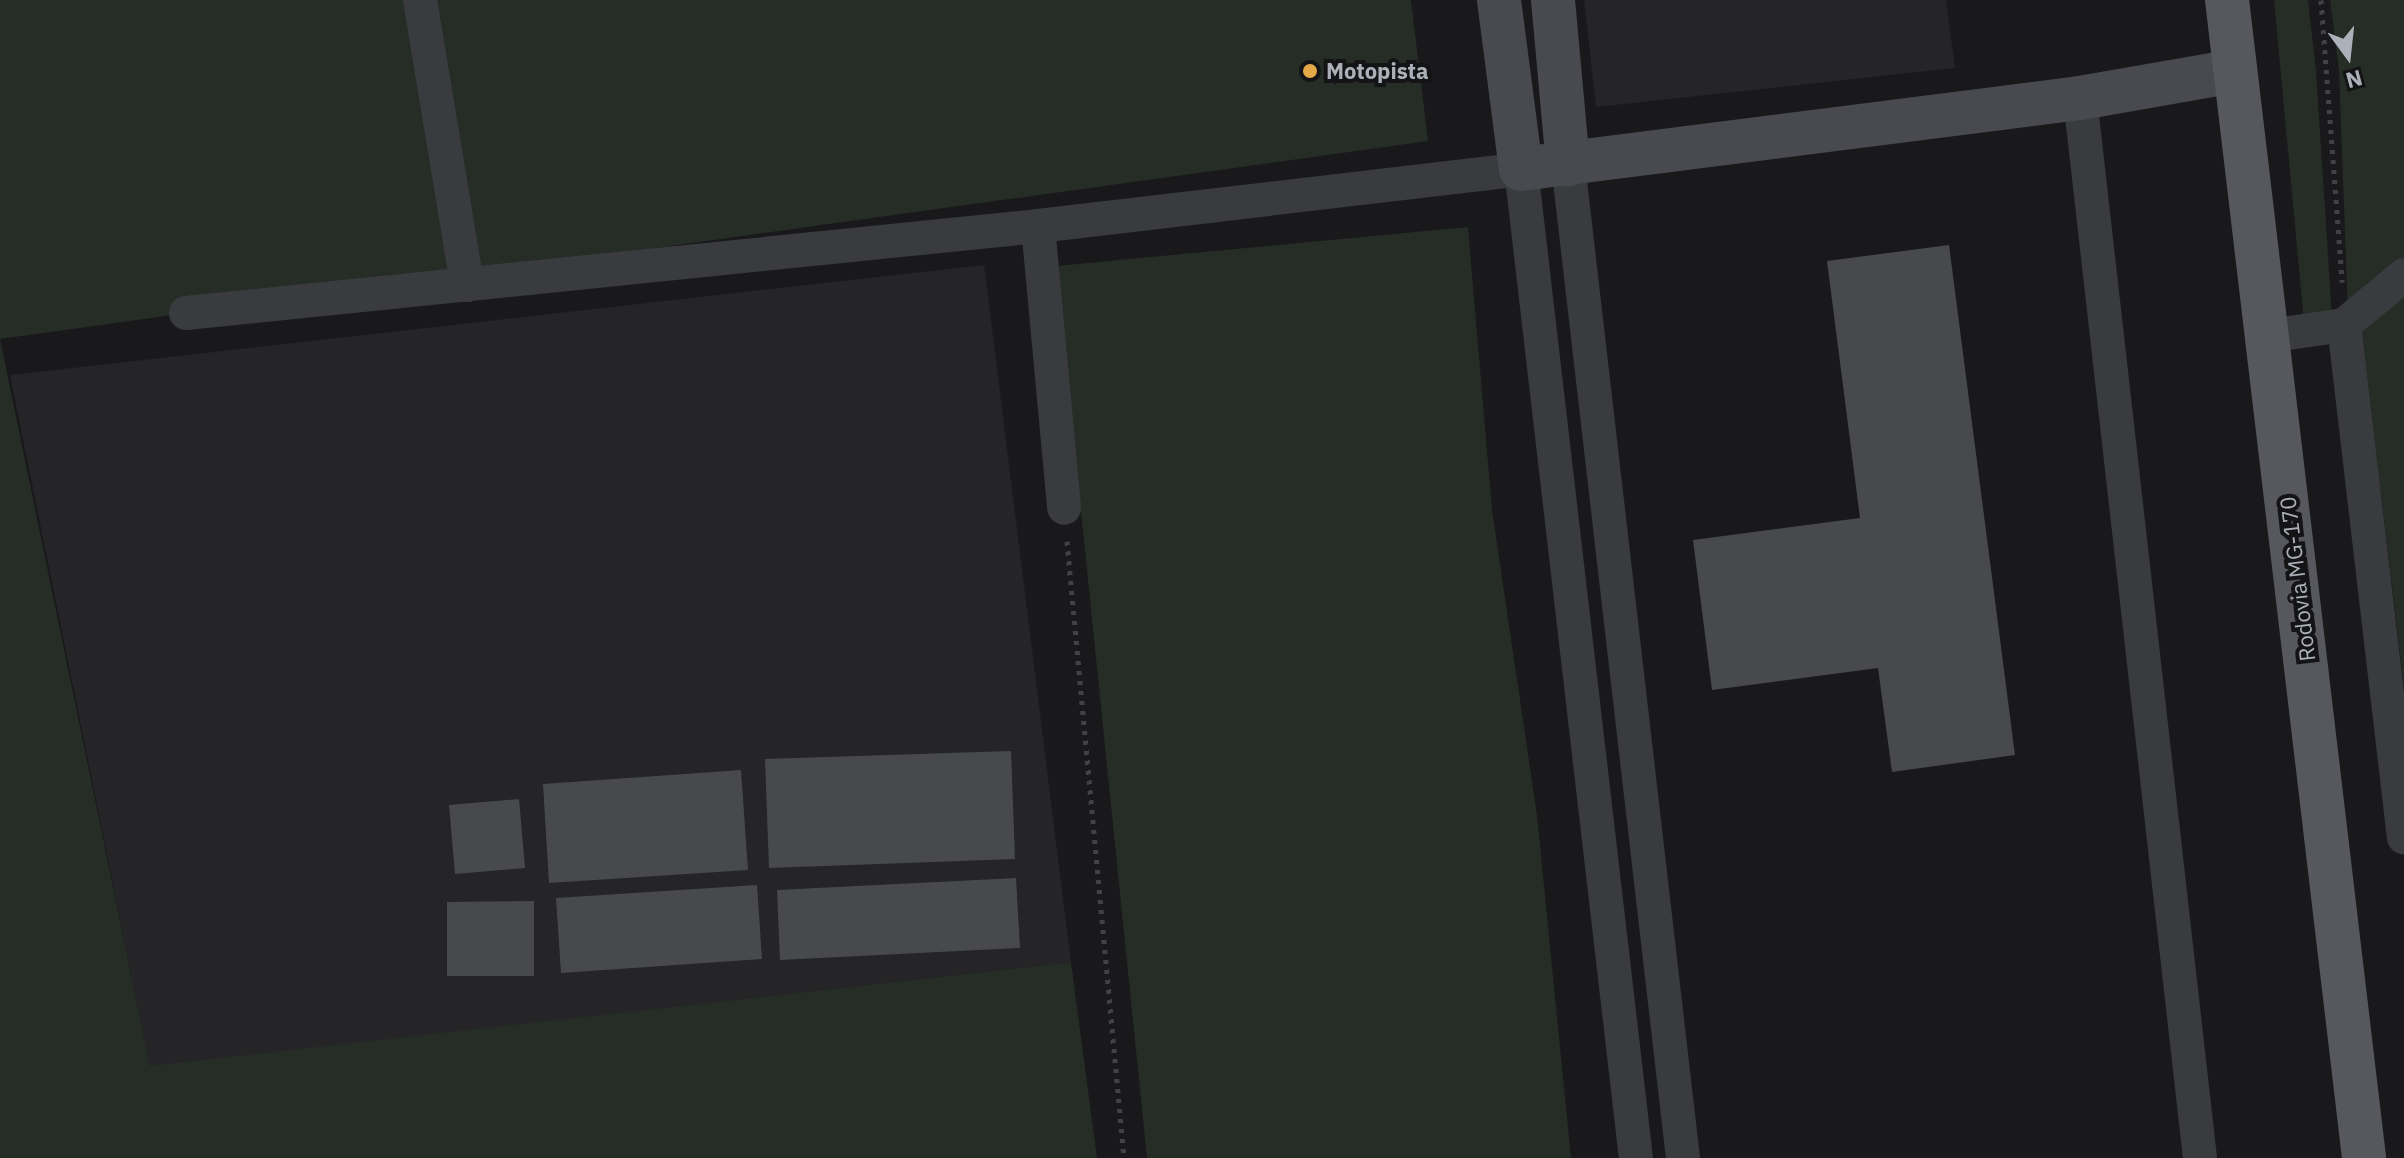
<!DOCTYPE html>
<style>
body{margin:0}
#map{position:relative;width:2404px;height:1158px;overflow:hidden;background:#19191b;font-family:"IBM Plex Sans",sans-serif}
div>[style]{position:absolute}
.built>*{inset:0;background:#252528}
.green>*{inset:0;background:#252d26}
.building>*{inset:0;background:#48494d}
.path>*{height:5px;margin-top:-2.5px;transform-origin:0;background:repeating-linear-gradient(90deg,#404246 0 4px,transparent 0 10px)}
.street>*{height:34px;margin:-17px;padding:0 17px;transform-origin:17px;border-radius:17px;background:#3a3b3f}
.secondary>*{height:44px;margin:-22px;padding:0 22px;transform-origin:22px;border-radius:22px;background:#484a4f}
.primary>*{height:44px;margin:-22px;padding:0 22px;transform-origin:22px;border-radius:22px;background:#56585e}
.dots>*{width:22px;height:22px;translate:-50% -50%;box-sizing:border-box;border:4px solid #141416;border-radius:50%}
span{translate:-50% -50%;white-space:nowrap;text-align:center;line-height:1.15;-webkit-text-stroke:8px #141416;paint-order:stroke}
.poi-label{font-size:22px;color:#acb1b9;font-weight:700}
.left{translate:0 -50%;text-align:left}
.street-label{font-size:22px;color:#acb1b9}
.north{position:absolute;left:2308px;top:16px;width:80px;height:80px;-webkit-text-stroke:6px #141416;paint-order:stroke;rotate:165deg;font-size:22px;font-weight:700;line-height:32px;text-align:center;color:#acb1b9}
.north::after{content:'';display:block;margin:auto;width:28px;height:36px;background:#acb1b9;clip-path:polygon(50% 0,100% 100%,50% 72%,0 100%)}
</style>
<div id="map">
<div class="built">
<div style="clip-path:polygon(1584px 0,1946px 0,1955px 68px,1596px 107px)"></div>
<div style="clip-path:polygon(984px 265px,1071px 962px,150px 1067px,10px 375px)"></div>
</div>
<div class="green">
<div style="clip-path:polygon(0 0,1411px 0,1428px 141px,0 339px,150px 1066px,1071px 962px,1097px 1158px,0 1158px)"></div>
<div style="clip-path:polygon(2274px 0,2308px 0,2316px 71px,2332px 317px,2304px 322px)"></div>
<div style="clip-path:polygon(2330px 0,2404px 0,2404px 258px,2348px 314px,2339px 71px)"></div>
<div style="clip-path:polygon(1468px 227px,1492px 510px,1537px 815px,1571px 1158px,1147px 1158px,1056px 266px)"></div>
<div style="clip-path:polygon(2404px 286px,2404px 686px,2381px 494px,2352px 331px)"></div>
</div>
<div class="building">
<div style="clip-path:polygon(1949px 245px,2015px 755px,1892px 772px,1878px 668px,1712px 690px,1693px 540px,1860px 518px,1827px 261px)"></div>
<div style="clip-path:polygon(1011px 751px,1015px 859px,769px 868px,765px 759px)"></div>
<div style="clip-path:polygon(741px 770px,748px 870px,549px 883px,543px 784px)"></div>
<div style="clip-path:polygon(519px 799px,525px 868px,455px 874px,449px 805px)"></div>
<div style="clip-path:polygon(1016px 878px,1020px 948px,780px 960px,777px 890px)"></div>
<div style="clip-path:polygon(757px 885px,762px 959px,561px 973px,556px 898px)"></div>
<div style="clip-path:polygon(534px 901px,534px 976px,447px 976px,447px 902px)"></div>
</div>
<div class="path">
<div style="left:2321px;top:0;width:283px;rotate:85.7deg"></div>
<div style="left:1067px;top:541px;width:620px;rotate:84.72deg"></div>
</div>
<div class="street">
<div style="left:420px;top:0;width:289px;rotate:80.6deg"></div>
<div style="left:2080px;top:98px;width:1067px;rotate:83.54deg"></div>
<div style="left:1568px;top:164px;width:1001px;rotate:83.4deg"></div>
<div style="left:1038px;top:226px;width:283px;rotate:84.7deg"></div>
<div style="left:186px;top:313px;width:856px;rotate:-5.83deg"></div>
<div style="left:1038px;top:226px;width:486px;rotate:-6.7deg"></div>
<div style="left:1521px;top:169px;width:996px;rotate:83.37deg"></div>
<div style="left:2344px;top:325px;width:516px;rotate:83.33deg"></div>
<div style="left:2268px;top:336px;width:77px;rotate:-8.2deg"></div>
<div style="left:2344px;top:325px;width:78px;rotate:-39.8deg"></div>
</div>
<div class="secondary">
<div style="left:1499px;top:0;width:170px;rotate:82.6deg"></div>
<div style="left:1521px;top:169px;width:563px;rotate:-7.24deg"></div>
<div style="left:2080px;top:98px;width:156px;rotate:-9.9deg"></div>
<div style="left:1553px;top:0;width:165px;rotate:84.8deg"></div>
</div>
<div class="primary">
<div style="left:2227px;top:0;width:1166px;rotate:83.25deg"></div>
</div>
<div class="dots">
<div style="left:1310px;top:71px;background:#e5a847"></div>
</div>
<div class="poi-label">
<span class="left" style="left:1326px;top:71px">Motopista</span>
</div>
<div class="street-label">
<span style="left:2297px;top:579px;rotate:-97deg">Rodovia MG-170</span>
</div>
<div class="north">N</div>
</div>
